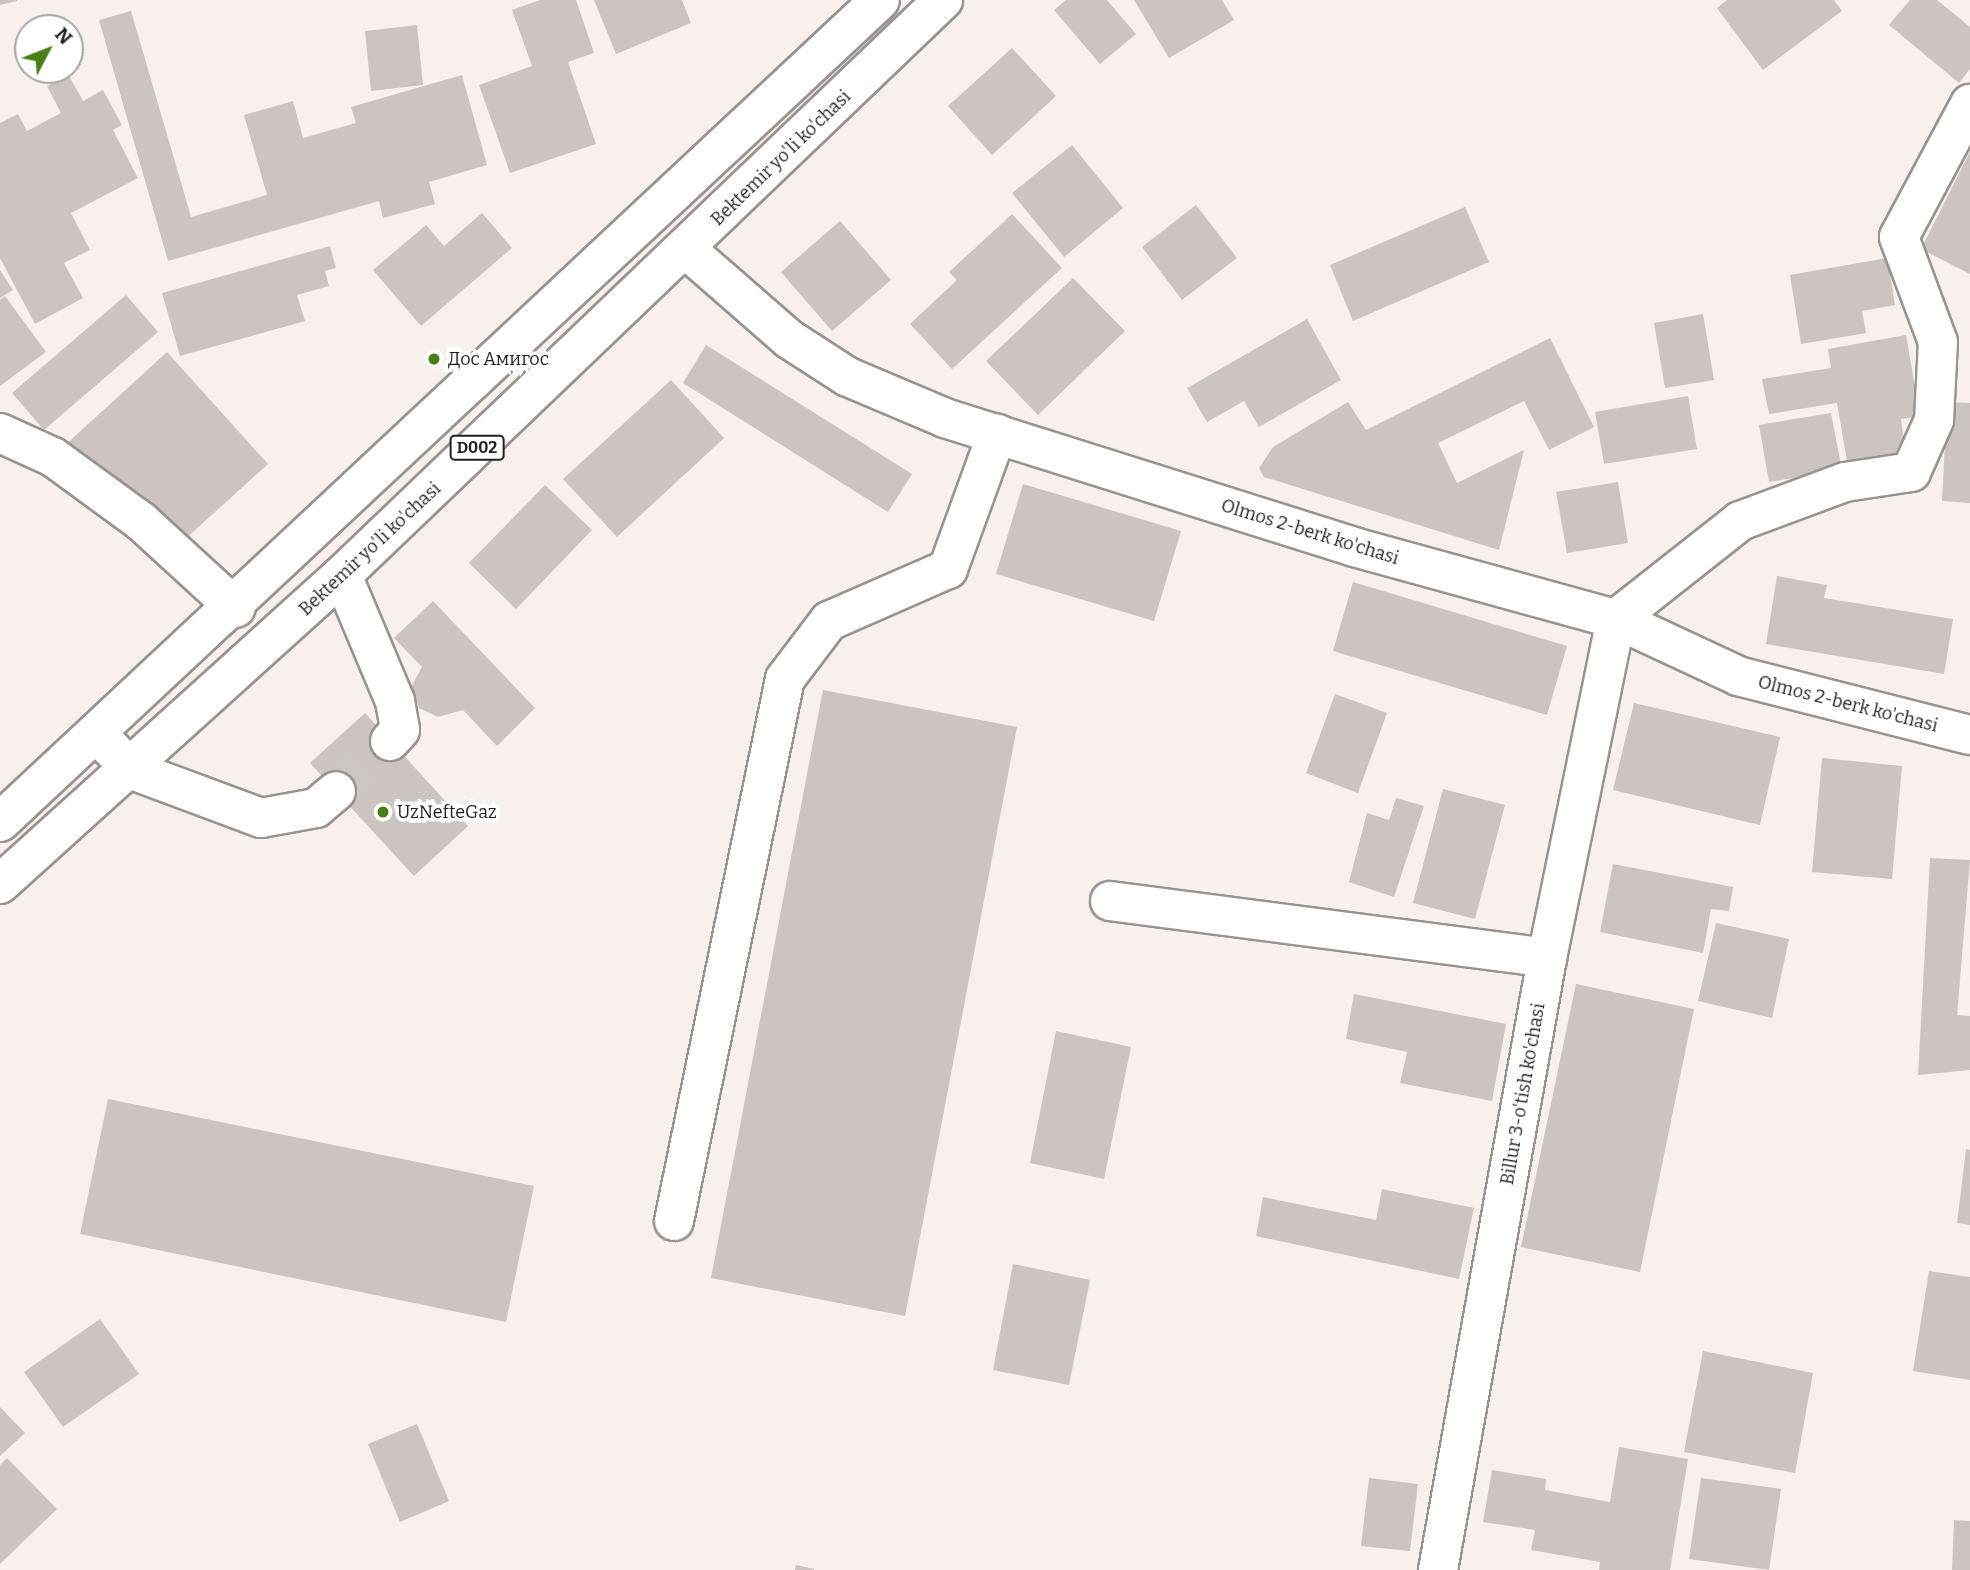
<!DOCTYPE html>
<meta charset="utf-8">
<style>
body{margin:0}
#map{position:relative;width:1970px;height:1570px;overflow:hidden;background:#f7f0ec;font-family:Bitter,serif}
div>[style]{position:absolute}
.building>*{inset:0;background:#cbc4c0}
.minor-tunnel>*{height:38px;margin-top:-19px;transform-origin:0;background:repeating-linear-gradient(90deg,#ccc6c3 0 38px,transparent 0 57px)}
.roads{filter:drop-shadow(2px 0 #99928e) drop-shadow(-2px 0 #99928e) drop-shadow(0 2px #99928e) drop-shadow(0 -2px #99928e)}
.minor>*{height:38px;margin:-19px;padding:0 19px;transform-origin:19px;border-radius:19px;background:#fff}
.highway>*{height:38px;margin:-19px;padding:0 19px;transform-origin:19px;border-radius:19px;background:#fff}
.dots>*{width:19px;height:19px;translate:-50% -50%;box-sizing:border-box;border:4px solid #fff;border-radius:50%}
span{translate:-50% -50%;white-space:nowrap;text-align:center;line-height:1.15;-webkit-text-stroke:7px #fff;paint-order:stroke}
.shield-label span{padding:2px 5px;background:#fff;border:2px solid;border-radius:5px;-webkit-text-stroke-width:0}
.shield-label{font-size:16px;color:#221f1e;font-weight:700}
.street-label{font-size:18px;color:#221f1e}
.poi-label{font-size:18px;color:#221f1e}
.left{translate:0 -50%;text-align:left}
.north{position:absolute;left:14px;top:14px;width:70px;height:70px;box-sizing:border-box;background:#fff;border:2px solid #a7a5a5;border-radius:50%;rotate:48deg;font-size:19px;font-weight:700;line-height:28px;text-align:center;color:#221f1e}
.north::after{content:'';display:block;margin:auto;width:24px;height:32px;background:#477f16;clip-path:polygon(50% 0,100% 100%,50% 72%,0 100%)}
</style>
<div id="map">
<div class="building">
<div style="clip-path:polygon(0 0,17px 0,17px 1px,0 5px)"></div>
<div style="clip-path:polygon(540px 0,576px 0,594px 53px,568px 62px,596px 144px,510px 173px,479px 85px,532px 66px,512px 10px)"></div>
<div style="clip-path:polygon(594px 0,682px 0,691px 23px,616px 54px)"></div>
<div style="clip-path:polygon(1066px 0,1107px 0,1136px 34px,1100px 64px,1054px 10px)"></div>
<div style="clip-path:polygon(1134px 0,1222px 0,1234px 20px,1169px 58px)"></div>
<div style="clip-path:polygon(1727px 0,1834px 0,1842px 11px,1763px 70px,1717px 8px)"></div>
<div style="clip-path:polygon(1910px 0,1937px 0,1970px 27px,1970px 69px,1959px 83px,1889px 25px)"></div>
<div style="clip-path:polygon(131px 11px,191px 217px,267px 195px,244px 115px,293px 101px,303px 138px,356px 123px,351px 107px,462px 75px,487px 165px,429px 182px,435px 204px,383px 218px,379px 201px,168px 261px,99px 20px)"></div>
<div style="clip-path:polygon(417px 25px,423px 85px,371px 91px,365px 31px)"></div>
<div style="clip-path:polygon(1012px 48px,1056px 96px,992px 155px,948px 106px)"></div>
<div style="clip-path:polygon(68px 74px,83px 101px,103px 90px,122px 125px,113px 130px,138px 178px,71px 213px,90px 250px,64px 263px,83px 298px,35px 324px,0 258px,0 123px,18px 114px,27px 131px,61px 113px,47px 86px)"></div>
<div style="clip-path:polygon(1072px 145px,1123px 208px,1064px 257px,1012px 193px)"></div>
<div style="clip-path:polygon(1970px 152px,1970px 274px,1921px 249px)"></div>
<div style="clip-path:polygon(1196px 205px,1237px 258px,1182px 300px,1142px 247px)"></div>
<div style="clip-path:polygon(1465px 207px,1489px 262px,1353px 321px,1330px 265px)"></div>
<div style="clip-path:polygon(482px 213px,512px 248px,421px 326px,373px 270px,426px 225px,444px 246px)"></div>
<div style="clip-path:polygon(1012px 214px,1062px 268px,952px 369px,910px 324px,957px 280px,949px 272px)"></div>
<div style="clip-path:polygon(840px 221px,891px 280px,832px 331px,781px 272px)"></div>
<div style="clip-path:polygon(330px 246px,336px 268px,325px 271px,329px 286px,297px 295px,305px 321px,180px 356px,162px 293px)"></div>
<div style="clip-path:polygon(1887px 258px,1895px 305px,1862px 311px,1866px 333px,1801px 344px,1790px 275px)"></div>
<div style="clip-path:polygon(0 270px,13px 290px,0 298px)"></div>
<div style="clip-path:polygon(1073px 278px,1125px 331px,1038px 415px,986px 361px)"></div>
<div style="clip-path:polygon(126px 295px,158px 332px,44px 430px,12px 393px)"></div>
<div style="clip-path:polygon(5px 296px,46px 352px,0 386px,0 300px)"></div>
<div style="clip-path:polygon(1703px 314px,1714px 380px,1665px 388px,1654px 323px)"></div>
<div style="clip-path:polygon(1307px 319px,1341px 380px,1259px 427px,1244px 401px,1207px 422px,1187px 388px)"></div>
<div style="clip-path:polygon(1906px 335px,1920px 416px,1901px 419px,1906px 457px,1848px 467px,1837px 403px,1769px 414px,1762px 379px,1831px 368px,1828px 349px)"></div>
<div style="clip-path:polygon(1550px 338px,1594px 427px,1549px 450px,1524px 401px,1438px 443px,1457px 483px,1524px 450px,1499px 550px,1264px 477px,1259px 468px,1273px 447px,1348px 402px,1366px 430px)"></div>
<div style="clip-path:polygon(706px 345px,912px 474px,888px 512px,683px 383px)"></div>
<div style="clip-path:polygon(167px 352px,268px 464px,183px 541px,62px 448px)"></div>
<div style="clip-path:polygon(671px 380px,724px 438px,617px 537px,563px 479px)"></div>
<div style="clip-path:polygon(1688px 396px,1697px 449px,1604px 464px,1595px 412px)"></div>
<div style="clip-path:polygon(1947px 402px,1970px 403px,1970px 503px,1942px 501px)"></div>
<div style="clip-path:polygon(1831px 413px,1842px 470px,1769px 482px,1759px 425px)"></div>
<div style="clip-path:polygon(1618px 482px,1628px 543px,1567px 553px,1556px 492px)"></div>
<div style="clip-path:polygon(1023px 484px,1181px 531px,1154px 621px,996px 574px)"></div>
<div style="clip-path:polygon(545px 485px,592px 530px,516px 609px,469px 563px)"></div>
<div style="clip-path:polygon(1777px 576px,1827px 585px,1824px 598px,1953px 619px,1944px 674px,1766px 644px)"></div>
<div style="clip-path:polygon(1353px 582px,1567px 646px,1547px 715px,1333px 651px)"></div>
<div style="clip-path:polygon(433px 601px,535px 708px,497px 746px,463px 710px,438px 717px,419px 708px,411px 687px,422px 667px,394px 638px)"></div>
<div style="clip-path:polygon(823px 690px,1017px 727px,905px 1316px,711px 1278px)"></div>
<div style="clip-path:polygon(1335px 694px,1387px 713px,1358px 793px,1306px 773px)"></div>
<div style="clip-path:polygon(1634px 703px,1780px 737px,1760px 825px,1613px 790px)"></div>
<div style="clip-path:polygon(365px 713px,468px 826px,414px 876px,310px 763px)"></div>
<div style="clip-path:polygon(1822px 758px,1902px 766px,1892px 879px,1812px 872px)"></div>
<div style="clip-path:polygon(1443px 789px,1505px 805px,1475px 919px,1413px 903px)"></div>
<div style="clip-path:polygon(1396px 798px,1424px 806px,1394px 897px,1349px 882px,1367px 813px,1389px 820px)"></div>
<div style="clip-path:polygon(1930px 858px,1970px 860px,1957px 1015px,1970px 1016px,1970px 1070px,1918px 1075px)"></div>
<div style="clip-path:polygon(1613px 864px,1733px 887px,1729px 911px,1711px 909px,1703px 953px,1600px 932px)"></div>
<div style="clip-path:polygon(1716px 923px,1789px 939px,1772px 1018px,1698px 1001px)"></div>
<div style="clip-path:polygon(1576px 984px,1694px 1009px,1640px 1272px,1521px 1247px)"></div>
<div style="clip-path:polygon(1354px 994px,1506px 1024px,1492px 1101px,1400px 1083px,1407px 1052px,1346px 1039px)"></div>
<div style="clip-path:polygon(1056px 1031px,1131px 1047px,1104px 1179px,1030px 1163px)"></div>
<div style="clip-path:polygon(108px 1099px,534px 1186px,506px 1322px,80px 1234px)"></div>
<div style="clip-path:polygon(1966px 1149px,1970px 1150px,1970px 1225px,1957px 1223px)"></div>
<div style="clip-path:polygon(1382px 1189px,1474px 1208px,1459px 1279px,1256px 1236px,1263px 1197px,1376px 1220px)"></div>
<div style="clip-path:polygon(1013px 1264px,1090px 1280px,1069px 1385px,993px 1370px)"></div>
<div style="clip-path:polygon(1929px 1271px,1970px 1277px,1970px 1380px,1913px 1371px)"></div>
<div style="clip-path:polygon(100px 1319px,139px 1374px,63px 1427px,24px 1372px)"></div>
<div style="clip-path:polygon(1703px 1351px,1813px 1373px,1795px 1473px,1684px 1452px)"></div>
<div style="clip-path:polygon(0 1407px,25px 1433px,0 1456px)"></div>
<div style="clip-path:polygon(417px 1424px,449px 1501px,400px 1522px,368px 1444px)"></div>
<div style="clip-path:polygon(1619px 1447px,1688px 1459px,1670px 1570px,1599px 1570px,1600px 1562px,1531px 1550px,1535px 1530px,1483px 1522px,1492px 1470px,1546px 1479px,1545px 1490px,1610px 1502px)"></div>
<div style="clip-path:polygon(7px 1458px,57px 1509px,0 1564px,0 1465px)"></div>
<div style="clip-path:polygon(1369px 1478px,1418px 1484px,1410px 1551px,1361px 1546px)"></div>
<div style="clip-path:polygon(1701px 1478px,1781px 1489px,1769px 1570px,1689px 1559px)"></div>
<div style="clip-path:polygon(1954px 1520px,1970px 1521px,1970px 1570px,1952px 1570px)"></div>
<div style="clip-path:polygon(796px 1565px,814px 1569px,814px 1570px,795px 1570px)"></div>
</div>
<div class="minor-tunnel">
<div style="left:336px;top:791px;width:74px;rotate:-42.8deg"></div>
</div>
<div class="roads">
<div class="minor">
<div style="left:687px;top:250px;width:135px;rotate:41.1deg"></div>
<div style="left:789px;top:339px;width:70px;rotate:32.8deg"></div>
<div style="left:848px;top:377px;width:105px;rotate:22.9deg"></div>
<div style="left:945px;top:418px;width:429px;rotate:17.5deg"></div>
<div style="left:1354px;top:547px;width:272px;rotate:15.4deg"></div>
<div style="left:1616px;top:619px;width:135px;rotate:25deg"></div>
<div style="left:1738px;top:676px;width:239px;rotate:14.3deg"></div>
<div style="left:0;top:433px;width:58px;rotate:24.4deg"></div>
<div style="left:53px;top:457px;width:110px;rotate:36.1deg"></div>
<div style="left:142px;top:522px;width:127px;rotate:42.5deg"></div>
<div style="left:342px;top:575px;width:137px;rotate:67.2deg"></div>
<div style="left:395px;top:701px;width:29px;rotate:80deg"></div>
<div style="left:400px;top:730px;width:15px;rotate:132deg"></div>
<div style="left:98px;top:735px;width:49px;rotate:45.8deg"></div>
<div style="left:132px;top:770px;width:138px;rotate:20.4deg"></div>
<div style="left:261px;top:818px;width:56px;rotate:-10.3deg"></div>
<div style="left:316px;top:808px;width:26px;rotate:-40deg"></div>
<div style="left:1110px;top:901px;width:441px;rotate:7.4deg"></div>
<div style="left:674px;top:1221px;width:553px;rotate:-78.43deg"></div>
<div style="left:785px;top:679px;width:73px;rotate:-52.8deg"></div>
<div style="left:829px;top:621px;width:130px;rotate:-23.6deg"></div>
<div style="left:948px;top:569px;width:144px;rotate:-70.1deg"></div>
<div style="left:1438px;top:1570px;width:622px;rotate:-79.9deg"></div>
<div style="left:1547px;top:958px;width:346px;rotate:-78.5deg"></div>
<div style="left:1616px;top:619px;width:158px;rotate:-38.3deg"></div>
<div style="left:1740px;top:521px;width:112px;rotate:-20.4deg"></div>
<div style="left:1845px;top:482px;width:67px;rotate:-8.6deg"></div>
<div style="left:1911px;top:472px;width:57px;rotate:-66.1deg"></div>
<div style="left:1934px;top:420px;width:78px;rotate:-87.1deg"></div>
<div style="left:1938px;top:342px;width:112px;rotate:-110.4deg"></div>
<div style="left:1899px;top:237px;width:151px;rotate:-61.9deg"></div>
</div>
<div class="highway">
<div style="left:0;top:822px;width:1204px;rotate:-43.05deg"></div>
<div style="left:0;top:884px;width:461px;rotate:-42.1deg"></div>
<div style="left:342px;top:575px;width:832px;rotate:-43.73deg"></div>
</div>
</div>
<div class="dots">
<div style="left:434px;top:359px;background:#477f16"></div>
<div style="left:383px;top:812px;background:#477f16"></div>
</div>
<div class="shield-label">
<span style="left:477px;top:448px">D002</span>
</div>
<div class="street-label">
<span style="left:781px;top:158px;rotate:-44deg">Bektemir yo'li ko'chasi</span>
<span style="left:1310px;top:532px;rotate:17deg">Olmos 2-berk ko'chasi</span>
<span style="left:370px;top:549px;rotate:-43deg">Bektemir yo'li ko'chasi</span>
<span style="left:1848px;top:704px;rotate:14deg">Olmos 2-berk ko'chasi</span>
<span style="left:1523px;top:1094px;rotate:-80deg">Billur 3-o'tish ko'chasi</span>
</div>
<div class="poi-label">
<span class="left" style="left:448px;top:359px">Дос Амигос</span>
<span class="left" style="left:397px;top:812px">UzNefteGaz</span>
</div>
<div class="north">N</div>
</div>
